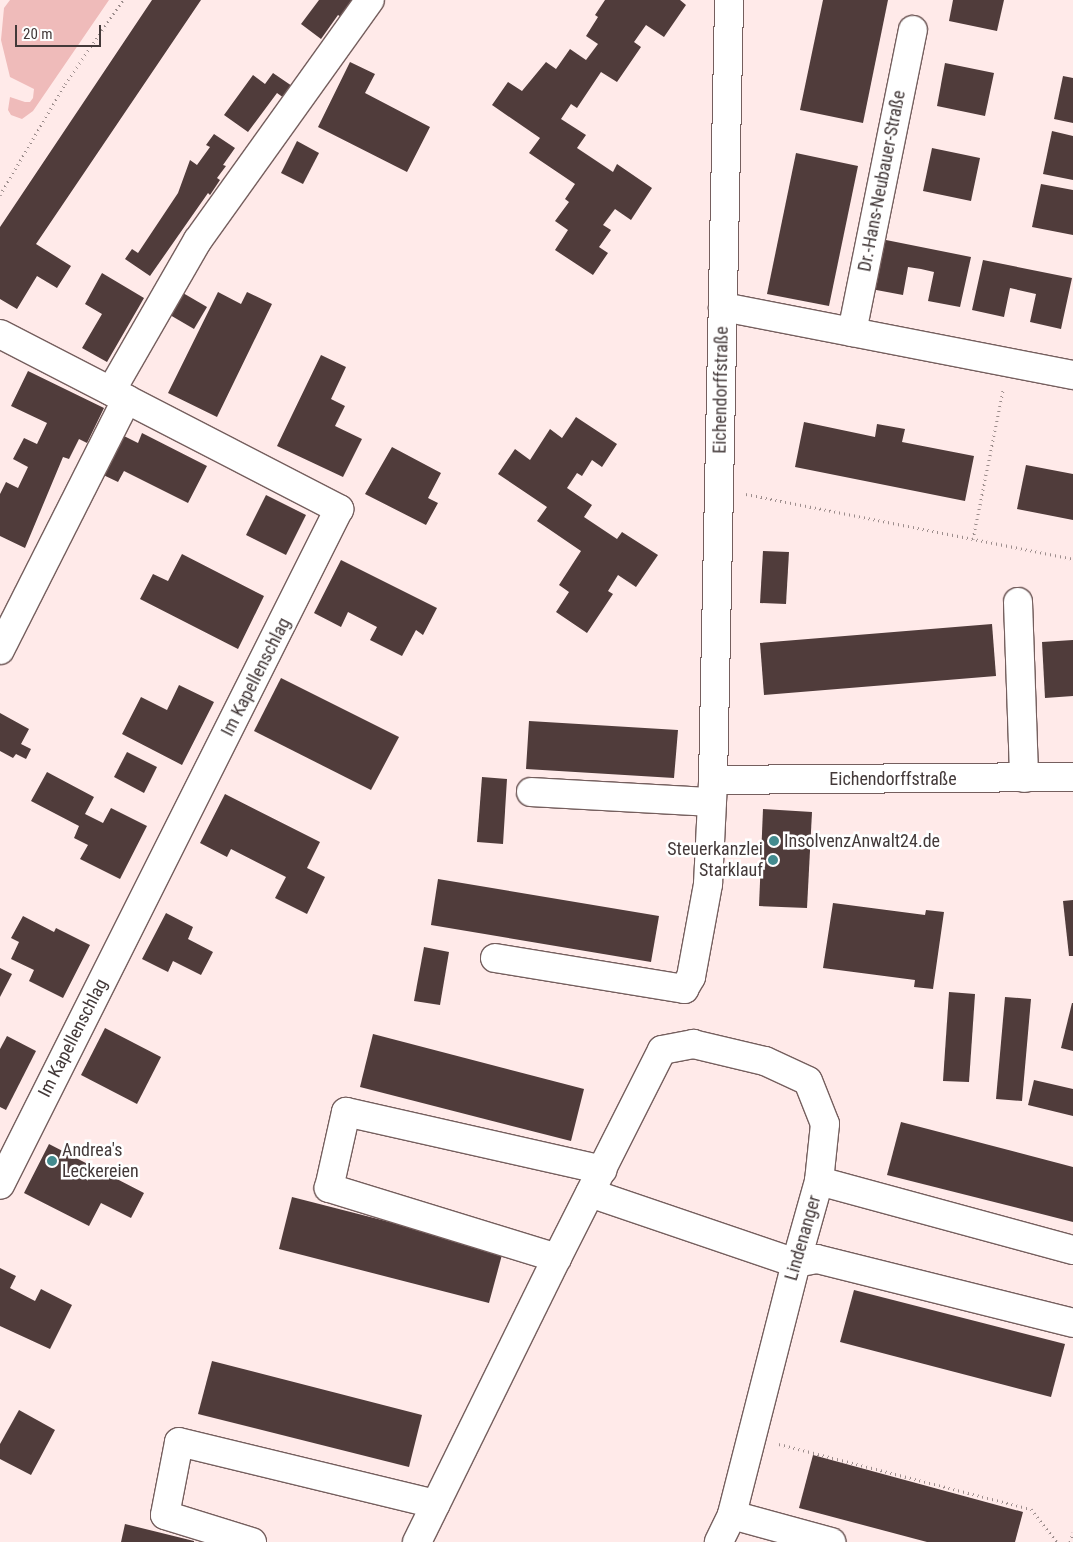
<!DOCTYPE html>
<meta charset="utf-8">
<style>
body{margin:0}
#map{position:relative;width:1073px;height:1542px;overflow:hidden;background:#ffeae9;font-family:"Roboto Condensed",sans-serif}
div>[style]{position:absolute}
.green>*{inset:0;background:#efbbba}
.building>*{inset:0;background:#503c3b}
.path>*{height:3px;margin-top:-1.5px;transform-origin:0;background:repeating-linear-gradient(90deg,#9d8e8d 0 1px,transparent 0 5px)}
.roads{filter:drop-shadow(1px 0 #755f5e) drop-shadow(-1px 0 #755f5e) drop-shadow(0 1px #755f5e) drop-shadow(0 -1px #755f5e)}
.minor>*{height:28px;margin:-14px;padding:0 14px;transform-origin:14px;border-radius:14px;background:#fff}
.dots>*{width:14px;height:14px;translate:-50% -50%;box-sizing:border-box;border:2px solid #fff;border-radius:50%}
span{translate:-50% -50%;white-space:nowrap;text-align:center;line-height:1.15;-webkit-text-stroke:5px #fff;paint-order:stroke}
.street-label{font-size:18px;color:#433939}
.poi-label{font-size:18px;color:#433939}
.left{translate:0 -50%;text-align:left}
.right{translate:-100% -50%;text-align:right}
.scale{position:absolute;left:15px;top:25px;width:86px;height:22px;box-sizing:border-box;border:2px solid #433939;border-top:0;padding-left:6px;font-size:15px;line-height:18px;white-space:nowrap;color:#433939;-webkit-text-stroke:4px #fff;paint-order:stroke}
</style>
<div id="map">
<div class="green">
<div style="clip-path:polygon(10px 0,109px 0,33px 111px,22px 119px,11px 115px,8px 110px,10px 97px,25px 102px,30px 102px,33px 98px,34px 89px,10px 77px,1px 40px,4px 8px)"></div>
</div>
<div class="building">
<div style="clip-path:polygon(152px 0,201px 0,36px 244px,71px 266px,57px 288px,37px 276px,17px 309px,0 299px,0 227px)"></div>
<div style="clip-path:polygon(319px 0,351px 0,352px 2px,341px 17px,338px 15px,321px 39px,301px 24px)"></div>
<div style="clip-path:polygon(605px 0,680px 0,686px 5px,664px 37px,646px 25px,634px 42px,641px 47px,617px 82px,601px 72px,577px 108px,571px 104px,561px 119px,586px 135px,577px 148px,613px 172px,617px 164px,652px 188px,631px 220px,615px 209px,603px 225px,611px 230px,599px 247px,608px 253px,593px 275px,555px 250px,568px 230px,555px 221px,569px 202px,565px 199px,575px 184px,529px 153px,540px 138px,492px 105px,508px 82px,522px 91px,546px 62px,556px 69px,570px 49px,586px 60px,598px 44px,586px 36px,598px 17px,595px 15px)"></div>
<div style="clip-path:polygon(823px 0,888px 0,863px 123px,800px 110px)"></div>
<div style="clip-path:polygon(953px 0,1004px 0,997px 31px,949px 21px)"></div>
<div style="clip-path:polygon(350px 62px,375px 74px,365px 93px,430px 127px,407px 172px,318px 127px)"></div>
<div style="clip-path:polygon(945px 63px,994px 73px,985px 116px,937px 106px)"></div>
<div style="clip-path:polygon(273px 73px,292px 86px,284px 98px,277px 93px,248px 132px,224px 115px,253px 75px,265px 84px)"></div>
<div style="clip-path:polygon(1063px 76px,1073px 78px,1073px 123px,1054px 119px)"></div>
<div style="clip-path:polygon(1052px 131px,1073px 136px,1073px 180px,1043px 174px)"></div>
<div style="clip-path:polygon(214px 134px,235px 148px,223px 165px,226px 166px,217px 178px,220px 180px,210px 195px,208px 193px,150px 276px,125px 259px,132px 249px,138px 253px,178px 193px,190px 160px,197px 165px,210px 147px,206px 145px)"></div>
<div style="clip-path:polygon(297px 141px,319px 153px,303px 184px,281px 173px)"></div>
<div style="clip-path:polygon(932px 148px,980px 158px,971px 201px,923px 191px)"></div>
<div style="clip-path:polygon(796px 153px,858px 166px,829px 306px,767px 294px)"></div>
<div style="clip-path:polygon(1041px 184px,1073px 190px,1073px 235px,1032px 227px)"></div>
<div style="clip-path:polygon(881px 239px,971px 257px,960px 307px,928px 301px,934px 272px,921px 269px,908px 267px,903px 295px,871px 289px)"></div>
<div style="clip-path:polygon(983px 260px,1072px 278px,1061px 329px,1030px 322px,1036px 294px,1010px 288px,1004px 317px,972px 310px)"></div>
<div style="clip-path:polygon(102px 273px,144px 298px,107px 362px,82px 348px,102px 314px,85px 304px)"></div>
<div style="clip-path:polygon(218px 292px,241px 304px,247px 292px,272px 304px,217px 417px,168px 393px)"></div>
<div style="clip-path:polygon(183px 293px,207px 307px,194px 329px,170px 315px)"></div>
<div style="clip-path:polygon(321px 355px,346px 367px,331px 399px,345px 406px,335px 426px,362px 439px,343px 477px,277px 446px)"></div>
<div style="clip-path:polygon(28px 371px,104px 408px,87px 443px,79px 439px,69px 459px,63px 457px,25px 548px,0 536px,0 494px,6px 482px,18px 488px,28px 467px,13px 459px,24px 438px,37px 444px,47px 423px,11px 406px)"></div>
<div style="clip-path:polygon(576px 417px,617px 444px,602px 467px,592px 460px,582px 476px,577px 473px,567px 488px,592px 505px,584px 517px,617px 539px,622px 532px,658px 555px,636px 587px,618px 575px,608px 591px,613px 594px,587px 633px,556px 612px,569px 592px,559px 585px,581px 551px,537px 521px,547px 507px,498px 474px,515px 449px,530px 460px,550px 429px,562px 438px)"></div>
<div style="clip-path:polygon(804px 422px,875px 437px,877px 424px,905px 429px,902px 442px,974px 456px,965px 501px,795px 467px)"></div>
<div style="clip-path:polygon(114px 431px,138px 443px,142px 433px,207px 466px,188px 503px,124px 471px,118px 482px,95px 471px)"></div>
<div style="clip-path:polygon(392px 447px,441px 473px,428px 498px,438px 503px,426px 525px,365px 494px)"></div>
<div style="clip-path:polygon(1026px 465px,1073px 474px,1073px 520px,1017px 509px)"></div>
<div style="clip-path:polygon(266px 495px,306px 515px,286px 555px,246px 535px)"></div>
<div style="clip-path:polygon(763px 551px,789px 552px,786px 604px,760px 603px)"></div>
<div style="clip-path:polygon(182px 554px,264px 596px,238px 649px,140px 599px,153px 574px,168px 581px)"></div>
<div style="clip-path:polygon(341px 560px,437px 608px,423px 635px,416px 630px,402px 656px,370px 640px,377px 627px,348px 612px,341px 627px,314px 613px)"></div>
<div style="clip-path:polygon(992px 624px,996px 676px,764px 695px,760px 643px)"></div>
<div style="clip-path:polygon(1073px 640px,1073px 696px,1045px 698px,1042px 642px)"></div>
<div style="clip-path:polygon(281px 678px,399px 737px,371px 790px,254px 731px)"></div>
<div style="clip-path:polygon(179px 685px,214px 702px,182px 765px,122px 734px,141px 697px,167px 710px)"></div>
<div style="clip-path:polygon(0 713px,29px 729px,21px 744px,31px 749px,26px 759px,16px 754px,13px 758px,0 751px)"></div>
<div style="clip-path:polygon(529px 721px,678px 730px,674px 778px,526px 769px)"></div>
<div style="clip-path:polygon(127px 752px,157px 767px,144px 793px,114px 777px)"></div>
<div style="clip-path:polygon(47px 772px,94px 797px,85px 814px,103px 823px,111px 808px,147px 826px,120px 879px,80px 859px,88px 845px,74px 838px,79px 826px,31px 801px)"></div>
<div style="clip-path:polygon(482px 777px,507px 779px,503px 844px,477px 842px)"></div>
<div style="clip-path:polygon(225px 794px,320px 842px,307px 868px,325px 877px,307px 914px,275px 898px,286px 877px,231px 849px,227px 857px,200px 843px)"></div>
<div style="clip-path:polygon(763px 809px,812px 812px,807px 908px,759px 906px)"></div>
<div style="clip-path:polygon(438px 879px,659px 916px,651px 962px,431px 925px)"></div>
<div style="clip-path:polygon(1073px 900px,1073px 956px,1069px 956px,1063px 901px)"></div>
<div style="clip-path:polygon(833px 903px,925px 915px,926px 910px,944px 912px,933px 989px,914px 987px,915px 980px,823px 968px)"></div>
<div style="clip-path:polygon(166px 913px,193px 927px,188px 939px,213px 952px,201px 975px,173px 961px,168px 972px,142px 959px)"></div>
<div style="clip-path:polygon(23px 916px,54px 932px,56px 928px,90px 945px,63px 998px,29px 981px,34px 970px,11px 959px,19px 942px,11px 938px)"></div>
<div style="clip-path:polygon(424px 947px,449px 952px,440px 1005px,414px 1001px)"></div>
<div style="clip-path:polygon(0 968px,12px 974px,0 997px)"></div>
<div style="clip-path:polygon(949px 992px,975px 994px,969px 1082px,943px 1081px)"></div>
<div style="clip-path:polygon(1005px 997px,1031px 999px,1022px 1101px,996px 1099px)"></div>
<div style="clip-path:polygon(1072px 1003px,1073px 1003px,1073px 1051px,1061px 1048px)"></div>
<div style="clip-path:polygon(105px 1028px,161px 1057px,137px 1104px,81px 1075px)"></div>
<div style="clip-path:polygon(373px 1034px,584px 1089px,571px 1141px,360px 1087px)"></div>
<div style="clip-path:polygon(7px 1036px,36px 1051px,6px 1110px,0 1107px,0 1049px)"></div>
<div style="clip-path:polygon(1034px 1080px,1073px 1089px,1073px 1116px,1028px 1105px)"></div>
<div style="clip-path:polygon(901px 1122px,1073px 1167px,1073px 1222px,887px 1175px)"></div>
<div style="clip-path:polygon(49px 1144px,144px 1193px,131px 1218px,101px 1203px,89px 1226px,24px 1193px)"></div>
<div style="clip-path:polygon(292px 1197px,503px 1251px,489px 1303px,279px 1249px)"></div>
<div style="clip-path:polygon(0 1268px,16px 1276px,10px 1288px,35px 1301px,41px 1289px,72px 1305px,50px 1349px,0 1326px)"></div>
<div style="clip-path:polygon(854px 1290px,1065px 1344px,1051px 1397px,840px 1342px)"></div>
<div style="clip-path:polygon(212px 1361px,422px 1415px,409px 1467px,198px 1414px)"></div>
<div style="clip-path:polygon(19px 1410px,55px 1430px,31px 1475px,0 1459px,0 1444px)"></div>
<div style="clip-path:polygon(813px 1455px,1023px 1512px,1015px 1542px,927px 1542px,799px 1508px)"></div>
<div style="clip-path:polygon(125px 1524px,194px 1541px,194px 1542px,121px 1542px)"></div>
</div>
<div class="path">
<div style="left:0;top:195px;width:129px;rotate:-59.6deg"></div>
<div style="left:65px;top:84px;width:102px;rotate:-55.4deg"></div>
<div style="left:746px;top:494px;width:333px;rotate:11.2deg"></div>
<div style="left:973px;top:539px;width:152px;rotate:-78.6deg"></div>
<div style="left:779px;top:1444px;width:260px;rotate:14.5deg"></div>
<div style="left:1031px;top:1509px;width:42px;rotate:51.8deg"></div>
<div style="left:1070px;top:1542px;width:10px;rotate:-73deg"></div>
</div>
<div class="roads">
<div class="minor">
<div style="left:723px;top:307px;width:357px;rotate:11deg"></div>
<div style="left:852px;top:332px;width:308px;rotate:-78.6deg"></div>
<div style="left:0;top:334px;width:382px;rotate:27.3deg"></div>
<div style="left:339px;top:509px;width:756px;rotate:116.63deg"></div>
<div style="left:111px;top:391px;width:174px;rotate:-60.1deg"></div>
<div style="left:198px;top:240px;width:295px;rotate:-54.4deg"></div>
<div style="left:1018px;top:602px;width:176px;rotate:88deg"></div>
<div style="left:0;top:650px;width:281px;rotate:-63.2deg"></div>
<div style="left:713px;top:780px;width:360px;rotate:-0.5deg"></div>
<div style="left:531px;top:792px;width:181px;rotate:3.2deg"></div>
<div style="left:495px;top:958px;width:192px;rotate:9.3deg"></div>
<div style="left:684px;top:989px;width:14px;rotate:-60deg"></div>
<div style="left:691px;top:977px;width:95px;rotate:-79.6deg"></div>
<div style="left:708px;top:884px;width:104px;rotate:-87.2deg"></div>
<div style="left:713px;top:780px;width:780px;rotate:-88.82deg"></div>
<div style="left:819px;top:1181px;width:263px;rotate:15.2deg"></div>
<div style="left:590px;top:1193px;width:218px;rotate:18.8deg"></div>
<div style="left:796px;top:1263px;width:21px;rotate:-11deg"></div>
<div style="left:817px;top:1259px;width:264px;rotate:14deg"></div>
<div style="left:557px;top:1258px;width:239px;rotate:-162.9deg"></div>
<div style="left:329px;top:1188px;width:78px;rotate:-77.4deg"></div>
<div style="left:346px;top:1112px;width:263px;rotate:12.7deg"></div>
<div style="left:732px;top:1515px;width:103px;rotate:15.3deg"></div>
<div style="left:252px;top:1542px;width:91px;rotate:-162.8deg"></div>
<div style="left:165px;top:1515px;width:74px;rotate:-79.1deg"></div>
<div style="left:179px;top:1442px;width:264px;rotate:13.6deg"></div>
<div style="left:417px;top:1542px;width:317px;rotate:-63.8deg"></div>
<div style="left:557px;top:1258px;width:233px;rotate:-63.2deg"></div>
<div style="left:662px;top:1050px;width:32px;rotate:-11deg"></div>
<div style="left:693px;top:1044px;width:74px;rotate:13.3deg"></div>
<div style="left:765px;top:1061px;width:47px;rotate:24.9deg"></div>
<div style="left:808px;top:1081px;width:46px;rotate:68.4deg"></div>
<div style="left:825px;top:1124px;width:57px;rotate:96deg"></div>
<div style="left:819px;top:1181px;width:85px;rotate:105.7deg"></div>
<div style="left:796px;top:1263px;width:260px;rotate:104.3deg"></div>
<div style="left:732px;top:1515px;width:30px;rotate:116deg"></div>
</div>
</div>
<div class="dots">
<div style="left:774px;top:841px;background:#438b8f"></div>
<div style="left:773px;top:860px;background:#438b8f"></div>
<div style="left:52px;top:1161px;background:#438b8f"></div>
</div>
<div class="street-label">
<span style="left:882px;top:181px;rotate:-79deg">Dr.-Hans-Neubauer-Straße</span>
<span style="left:721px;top:390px;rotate:-89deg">Eichendorffstraße</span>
<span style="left:256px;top:677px;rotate:-63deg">Im Kapellenschlag</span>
<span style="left:893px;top:779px">Eichendorffstraße</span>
<span style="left:73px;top:1038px;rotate:-63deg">Im Kapellenschlag</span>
<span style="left:803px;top:1238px;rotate:-74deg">Lindenanger</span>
</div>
<div class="poi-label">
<span class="left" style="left:784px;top:841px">InsolvenzAnwalt24.de</span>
<span class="right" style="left:763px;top:860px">Steuerkanzlei<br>Starklauf</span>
<span class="left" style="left:62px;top:1161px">Andrea's<br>Leckereien</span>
</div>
<div class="scale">20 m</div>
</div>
